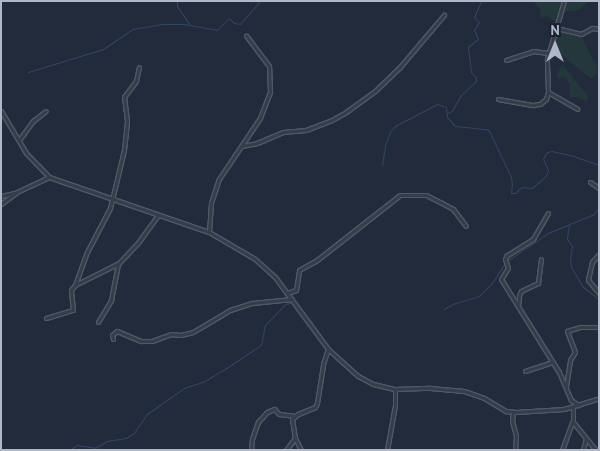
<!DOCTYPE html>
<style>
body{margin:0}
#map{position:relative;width:600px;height:451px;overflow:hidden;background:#212b3b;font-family:"PT Sans",sans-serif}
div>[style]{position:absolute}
.green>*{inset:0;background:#23373c}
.stream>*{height:1px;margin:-0.5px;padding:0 0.5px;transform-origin:0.5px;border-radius:0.5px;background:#354562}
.roads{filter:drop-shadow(1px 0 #505866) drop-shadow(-1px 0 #505866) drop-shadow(0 1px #505866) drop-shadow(0 -1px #505866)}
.minor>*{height:3px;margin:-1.5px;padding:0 1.5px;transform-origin:1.5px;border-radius:1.5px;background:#353d4b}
span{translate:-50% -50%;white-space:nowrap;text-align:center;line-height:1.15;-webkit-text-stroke:4.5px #1b222f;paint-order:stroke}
.frame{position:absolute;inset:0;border:2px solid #b0b8c7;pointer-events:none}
.north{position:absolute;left:530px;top:20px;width:50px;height:50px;-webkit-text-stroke:4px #1b222f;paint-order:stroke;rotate:0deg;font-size:14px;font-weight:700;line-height:20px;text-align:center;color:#b0b8c7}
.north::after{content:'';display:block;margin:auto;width:18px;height:22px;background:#b0b8c7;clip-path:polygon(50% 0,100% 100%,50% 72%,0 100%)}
</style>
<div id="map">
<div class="green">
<div style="clip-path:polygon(533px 1px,562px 1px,556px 22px,547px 16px,540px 18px,541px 11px)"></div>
<div style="clip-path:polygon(564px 1px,590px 1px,579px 10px,562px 12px)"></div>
<div style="clip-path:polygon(556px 29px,581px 35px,594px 62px,598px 65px,596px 74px,591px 79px,551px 46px)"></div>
<div style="clip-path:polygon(562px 64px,588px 96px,587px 102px,578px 97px,570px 97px,570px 85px,566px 79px,562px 77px,558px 79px,557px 75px)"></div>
</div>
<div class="stream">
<div style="left:177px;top:1px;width:5px;rotate:90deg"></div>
<div style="left:177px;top:6px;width:22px;rotate:56deg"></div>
<div style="left:28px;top:72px;width:78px;rotate:-17deg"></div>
<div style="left:103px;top:49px;width:36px;rotate:-34deg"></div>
<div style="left:133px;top:29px;width:29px;rotate:-10deg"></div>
<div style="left:162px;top:24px;width:22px"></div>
<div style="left:184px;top:24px;width:34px;rotate:10deg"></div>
<div style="left:217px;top:30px;width:17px;rotate:-45deg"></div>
<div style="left:229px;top:18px;width:7px;rotate:45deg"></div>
<div style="left:234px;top:23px;width:6px;rotate:9deg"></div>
<div style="left:240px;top:24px;width:30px;rotate:-49deg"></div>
<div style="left:447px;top:113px;width:5px;rotate:-22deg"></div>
<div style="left:452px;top:111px;width:18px;rotate:-61deg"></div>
<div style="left:461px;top:95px;width:21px;rotate:-43deg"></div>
<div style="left:476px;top:81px;width:3px;rotate:-90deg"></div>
<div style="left:476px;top:78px;width:8px;rotate:-130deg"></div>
<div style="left:471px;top:72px;width:25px;rotate:-97deg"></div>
<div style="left:468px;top:47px;width:13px;rotate:-39deg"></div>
<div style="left:478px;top:39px;width:10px;rotate:-114deg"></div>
<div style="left:474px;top:30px;width:9px;rotate:-58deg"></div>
<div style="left:479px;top:22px;width:7px;rotate:-135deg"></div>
<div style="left:474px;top:17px;width:17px;rotate:-66deg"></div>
<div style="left:382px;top:165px;width:20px;rotate:-81deg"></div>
<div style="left:385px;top:145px;width:14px;rotate:-69deg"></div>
<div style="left:390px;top:132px;width:8px;rotate:-50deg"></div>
<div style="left:395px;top:126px;width:47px;rotate:-27.6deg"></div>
<div style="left:437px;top:104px;width:9px;rotate:18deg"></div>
<div style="left:446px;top:107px;width:10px;rotate:84deg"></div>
<div style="left:447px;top:117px;width:12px;rotate:48deg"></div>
<div style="left:455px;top:126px;width:31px;rotate:6deg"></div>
<div style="left:486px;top:129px;width:4px;rotate:34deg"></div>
<div style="left:489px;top:131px;width:51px;rotate:64.4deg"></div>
<div style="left:511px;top:177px;width:7px;rotate:82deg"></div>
<div style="left:512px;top:184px;width:9px;rotate:96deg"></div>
<div style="left:511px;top:193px;width:4px"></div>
<div style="left:515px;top:193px;width:9px;rotate:-41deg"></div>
<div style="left:522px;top:187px;width:10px;rotate:6deg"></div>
<div style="left:532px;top:188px;width:18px;rotate:-41deg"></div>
<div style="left:546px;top:176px;width:6px;rotate:-72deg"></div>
<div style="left:548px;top:170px;width:12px;rotate:-114deg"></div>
<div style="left:543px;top:159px;width:8px;rotate:-60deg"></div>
<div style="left:547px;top:152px;width:5px;rotate:-11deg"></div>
<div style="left:552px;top:151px;width:22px;rotate:13deg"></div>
<div style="left:573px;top:156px;width:28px;rotate:19deg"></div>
<div style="left:569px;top:224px;width:15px;rotate:98deg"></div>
<div style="left:567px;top:239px;width:9px;rotate:54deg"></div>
<div style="left:572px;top:246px;width:12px;rotate:99deg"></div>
<div style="left:570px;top:258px;width:9px;rotate:84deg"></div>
<div style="left:571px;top:267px;width:23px;rotate:59deg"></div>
<div style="left:583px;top:287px;width:20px;rotate:37deg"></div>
<div style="left:507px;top:261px;width:50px;rotate:-34.3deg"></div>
<div style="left:548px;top:233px;width:50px;rotate:-22.4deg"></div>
<div style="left:594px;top:214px;width:9px;rotate:-54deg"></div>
<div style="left:444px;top:309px;width:13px;rotate:-29deg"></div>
<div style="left:455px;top:303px;width:25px;rotate:-16deg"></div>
<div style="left:479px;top:296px;width:18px;rotate:-45deg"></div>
<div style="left:492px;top:283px;width:24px;rotate:-57deg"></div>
<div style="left:70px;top:450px;width:9px;rotate:-36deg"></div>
<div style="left:77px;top:445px;width:18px;rotate:9deg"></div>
<div style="left:95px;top:448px;width:14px;rotate:-30deg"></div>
<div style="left:107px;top:441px;width:19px;rotate:-9deg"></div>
<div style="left:126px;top:438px;width:9px;rotate:-32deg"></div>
<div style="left:134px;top:433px;width:23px;rotate:-56deg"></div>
<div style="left:147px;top:414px;width:45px;rotate:-35.1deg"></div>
<div style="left:184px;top:388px;width:20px;rotate:-18deg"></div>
<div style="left:203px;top:382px;width:26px;rotate:-31deg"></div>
<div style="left:225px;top:369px;width:43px;rotate:-33.7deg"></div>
<div style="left:261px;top:345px;width:20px;rotate:-79deg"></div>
<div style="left:265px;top:325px;width:29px;rotate:-46deg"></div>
<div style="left:285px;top:304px;width:5px;rotate:-11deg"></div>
</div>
<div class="roads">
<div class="minor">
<div style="left:556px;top:28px;width:26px;rotate:13deg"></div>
<div style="left:581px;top:34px;width:13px;rotate:-29deg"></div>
<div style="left:592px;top:28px;width:7px;rotate:8deg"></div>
<div style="left:506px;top:60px;width:28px;rotate:-18deg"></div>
<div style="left:533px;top:51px;width:15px;rotate:8deg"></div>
<div style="left:548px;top:92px;width:34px;rotate:30deg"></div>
<div style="left:498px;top:99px;width:36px;rotate:10deg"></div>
<div style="left:533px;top:105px;width:7px;rotate:-8deg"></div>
<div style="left:540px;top:104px;width:8px;rotate:-40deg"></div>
<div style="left:546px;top:99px;width:7px;rotate:-74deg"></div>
<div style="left:548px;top:92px;width:33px;rotate:-92deg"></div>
<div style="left:547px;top:59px;width:60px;rotate:-73.7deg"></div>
<div style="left:1px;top:111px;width:49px;rotate:59.2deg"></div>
<div style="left:26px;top:153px;width:33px;rotate:46deg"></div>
<div style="left:49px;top:177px;width:169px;rotate:19deg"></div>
<div style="left:209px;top:232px;width:53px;rotate:30.4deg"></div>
<div style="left:255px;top:259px;width:27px;rotate:42deg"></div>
<div style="left:275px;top:277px;width:89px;rotate:53.6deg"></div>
<div style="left:328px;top:349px;width:40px;rotate:42deg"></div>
<div style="left:358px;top:376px;width:17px;rotate:28deg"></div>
<div style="left:373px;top:384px;width:23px;rotate:13deg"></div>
<div style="left:395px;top:389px;width:35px;rotate:-2deg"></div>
<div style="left:430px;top:388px;width:34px;rotate:5deg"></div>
<div style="left:464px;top:391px;width:21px;rotate:19deg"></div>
<div style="left:484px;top:398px;width:26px;rotate:31deg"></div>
<div style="left:506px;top:411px;width:10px;rotate:6deg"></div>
<div style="left:516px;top:412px;width:48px;rotate:-3.6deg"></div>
<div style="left:564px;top:409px;width:37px;rotate:-17deg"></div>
<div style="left:19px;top:140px;width:24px;rotate:-54deg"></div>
<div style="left:33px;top:121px;width:16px;rotate:-38deg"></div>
<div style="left:242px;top:146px;width:15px;rotate:-11deg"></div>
<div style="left:257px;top:143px;width:28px;rotate:-23deg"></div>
<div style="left:283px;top:132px;width:23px;rotate:-5deg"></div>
<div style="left:306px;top:130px;width:26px;rotate:-21deg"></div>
<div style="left:330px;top:121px;width:18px;rotate:-29deg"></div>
<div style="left:346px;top:112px;width:36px;rotate:-36deg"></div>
<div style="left:375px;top:91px;width:33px;rotate:-44deg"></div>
<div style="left:399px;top:68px;width:70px;rotate:-49.7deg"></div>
<div style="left:590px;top:182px;width:11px;rotate:34deg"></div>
<div style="left:1px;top:196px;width:14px;rotate:-12deg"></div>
<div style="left:1px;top:204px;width:20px;rotate:-37deg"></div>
<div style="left:17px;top:192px;width:35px;rotate:-25deg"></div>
<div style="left:548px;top:213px;width:30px;rotate:120deg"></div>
<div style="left:533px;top:239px;width:31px;rotate:148deg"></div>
<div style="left:507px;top:255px;width:4px;rotate:117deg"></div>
<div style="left:505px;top:259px;width:9px;rotate:72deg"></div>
<div style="left:508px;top:268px;width:13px;rotate:122deg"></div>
<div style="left:501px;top:279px;width:110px;rotate:58.1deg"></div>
<div style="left:559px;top:372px;width:30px;rotate:67deg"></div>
<div style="left:571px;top:400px;width:9px;rotate:36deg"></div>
<div style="left:209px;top:232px;width:29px;rotate:-86deg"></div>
<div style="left:211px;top:203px;width:25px;rotate:-72deg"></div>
<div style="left:219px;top:179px;width:73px;rotate:-56.1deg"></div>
<div style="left:260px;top:118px;width:28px;rotate:-69deg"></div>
<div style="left:270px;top:92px;width:26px;rotate:-92deg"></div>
<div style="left:269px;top:66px;width:38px;rotate:-127deg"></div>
<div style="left:599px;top:254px;width:11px;rotate:131deg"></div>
<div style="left:592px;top:262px;width:18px;rotate:103deg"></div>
<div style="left:588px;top:280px;width:17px;rotate:50deg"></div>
<div style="left:75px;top:285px;width:35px;rotate:-70deg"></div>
<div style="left:87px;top:252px;width:50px;rotate:-62.4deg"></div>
<div style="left:110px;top:208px;width:60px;rotate:-76.4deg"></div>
<div style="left:124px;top:150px;width:29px;rotate:-84deg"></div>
<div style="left:127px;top:121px;width:24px;rotate:-97deg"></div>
<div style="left:124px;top:97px;width:20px;rotate:-53deg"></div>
<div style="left:136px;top:81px;width:14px;rotate:-78deg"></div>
<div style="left:287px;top:293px;width:9px;rotate:-18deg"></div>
<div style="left:296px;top:290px;width:20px;rotate:-81deg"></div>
<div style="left:299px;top:270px;width:21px;rotate:-29deg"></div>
<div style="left:317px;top:260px;width:105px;rotate:-38.1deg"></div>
<div style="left:400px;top:195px;width:26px"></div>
<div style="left:426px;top:195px;width:16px;rotate:27deg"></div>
<div style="left:440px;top:202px;width:15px;rotate:28deg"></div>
<div style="left:453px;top:209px;width:21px;rotate:53deg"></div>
<div style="left:518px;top:306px;width:10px;rotate:-84deg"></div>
<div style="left:519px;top:296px;width:5px;rotate:-68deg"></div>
<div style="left:521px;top:291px;width:19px;rotate:-25deg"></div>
<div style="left:538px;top:283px;width:24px;rotate:-83deg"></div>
<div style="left:46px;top:318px;width:28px;rotate:-17deg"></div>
<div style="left:73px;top:310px;width:20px;rotate:-96deg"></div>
<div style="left:71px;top:290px;width:6px;rotate:-51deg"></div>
<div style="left:75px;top:285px;width:49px;rotate:-26.6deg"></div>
<div style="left:119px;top:263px;width:26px;rotate:-47deg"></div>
<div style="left:137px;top:244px;width:36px;rotate:-54deg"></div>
<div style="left:98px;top:322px;width:26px;rotate:-59deg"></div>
<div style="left:111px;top:300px;width:37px;rotate:-79deg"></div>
<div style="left:113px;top:339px;width:4px;rotate:-104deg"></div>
<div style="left:112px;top:335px;width:6px;rotate:-39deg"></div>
<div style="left:117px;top:331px;width:26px;rotate:23deg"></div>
<div style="left:141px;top:341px;width:11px"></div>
<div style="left:152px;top:341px;width:20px;rotate:-20deg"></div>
<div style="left:171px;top:334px;width:10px;rotate:6deg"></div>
<div style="left:181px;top:335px;width:12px;rotate:-14deg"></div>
<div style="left:193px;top:332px;width:43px;rotate:-30.7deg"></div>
<div style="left:230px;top:310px;width:23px;rotate:-18deg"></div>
<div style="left:252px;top:303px;width:40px;rotate:-5.7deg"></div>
<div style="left:525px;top:371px;width:29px;rotate:-18deg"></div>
<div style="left:566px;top:386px;width:26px;rotate:-81deg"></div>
<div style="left:570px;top:360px;width:9px;rotate:-58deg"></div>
<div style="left:575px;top:352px;width:22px;rotate:-111deg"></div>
<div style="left:567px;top:331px;width:14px;rotate:-17deg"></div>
<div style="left:580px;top:327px;width:19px"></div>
<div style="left:573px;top:407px;width:15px;rotate:90deg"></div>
<div style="left:573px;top:422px;width:36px;rotate:51deg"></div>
<div style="left:513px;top:412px;width:9px;rotate:96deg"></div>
<div style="left:512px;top:421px;width:16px;rotate:75deg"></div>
<div style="left:516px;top:436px;width:14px;rotate:94deg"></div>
<div style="left:251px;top:450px;width:11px;rotate:-85deg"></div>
<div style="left:252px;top:439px;width:18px;rotate:-71deg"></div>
<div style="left:258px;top:422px;width:13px;rotate:-48deg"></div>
<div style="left:267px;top:412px;width:8px;rotate:-23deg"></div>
<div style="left:274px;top:409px;width:7px;rotate:45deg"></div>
<div style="left:279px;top:414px;width:16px;rotate:7deg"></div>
<div style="left:286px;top:450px;width:15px;rotate:-53deg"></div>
<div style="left:301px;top:450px;width:13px;rotate:-117deg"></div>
<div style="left:295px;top:438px;width:19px;rotate:-99deg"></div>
<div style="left:292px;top:419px;width:8px;rotate:-40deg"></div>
<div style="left:298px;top:414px;width:18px;rotate:-22deg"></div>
<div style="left:315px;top:407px;width:4px;rotate:-63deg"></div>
<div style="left:317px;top:403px;width:39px;rotate:-81deg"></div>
<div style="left:323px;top:364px;width:16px;rotate:-72deg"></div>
<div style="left:387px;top:450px;width:46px;rotate:-79.9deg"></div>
<div style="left:395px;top:405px;width:16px;rotate:-90deg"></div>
<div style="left:562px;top:450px;width:30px;rotate:-70deg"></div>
<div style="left:583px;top:450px;width:12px;rotate:-76deg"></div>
</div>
</div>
<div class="frame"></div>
<div class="north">N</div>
</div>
